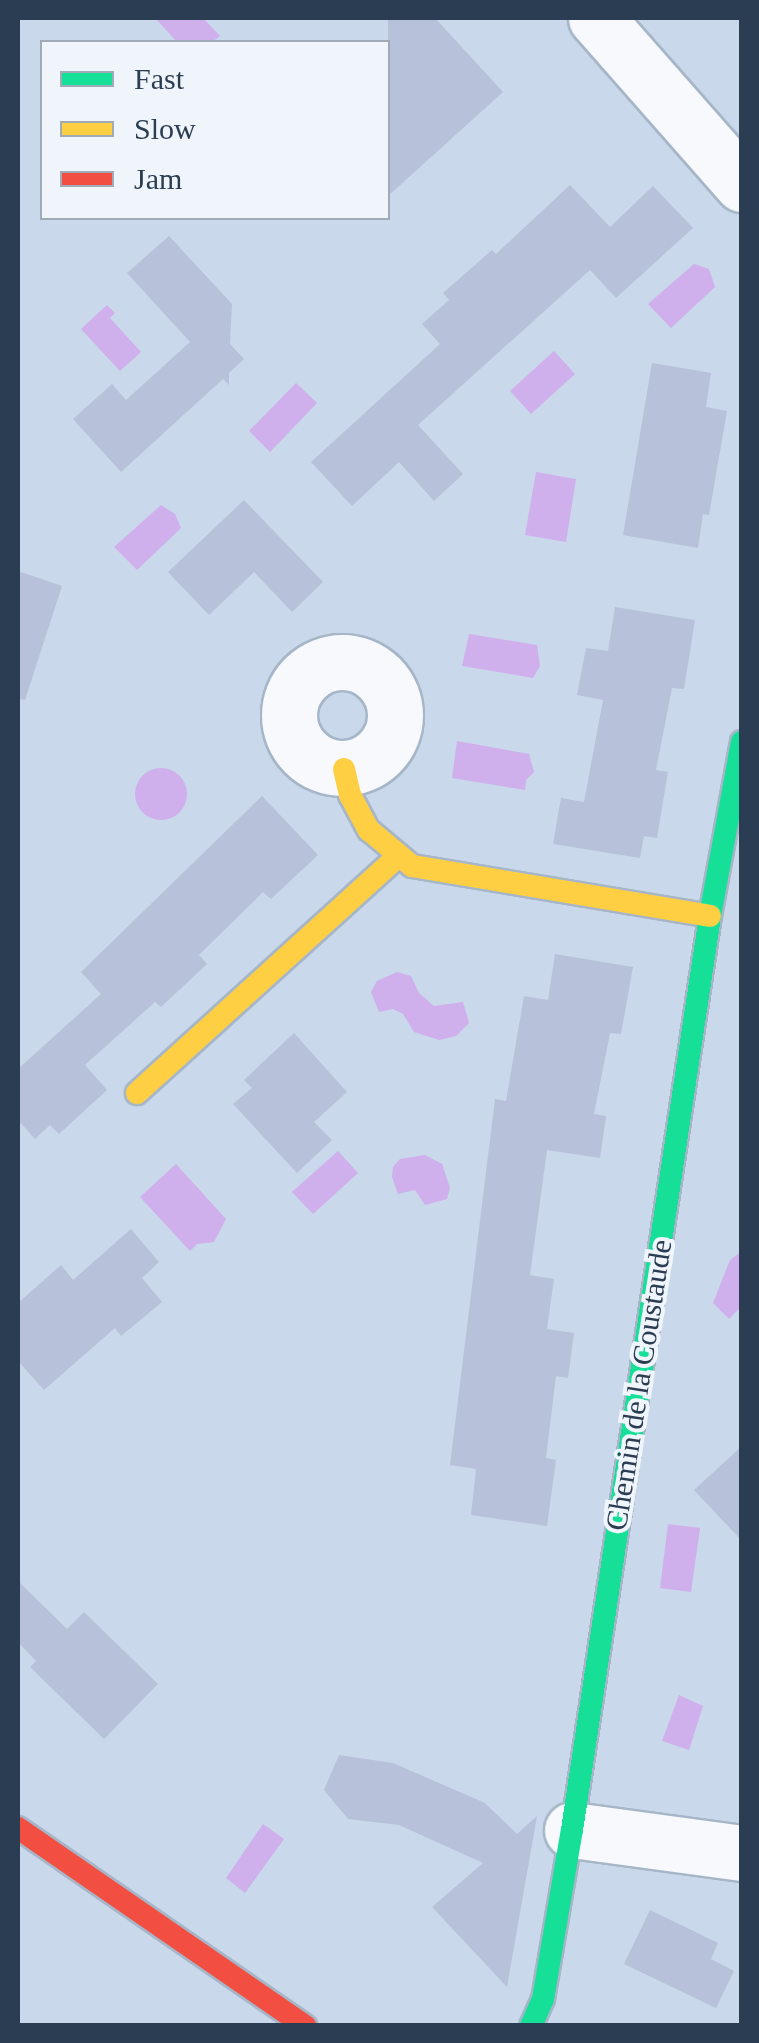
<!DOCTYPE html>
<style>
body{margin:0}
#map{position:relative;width:759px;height:2043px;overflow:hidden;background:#c9d8ea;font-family:"Times New Roman",serif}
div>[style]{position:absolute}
.water>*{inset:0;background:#cfafec}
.round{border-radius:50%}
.building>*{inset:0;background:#b7c1da}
.roads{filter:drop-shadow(2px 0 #a6b6c8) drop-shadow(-2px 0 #a6b6c8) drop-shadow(0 2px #a6b6c8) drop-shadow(0 -2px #a6b6c8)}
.street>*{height:55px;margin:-27.5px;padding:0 27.5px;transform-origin:27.5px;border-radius:27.5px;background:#f7f9fc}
.street>.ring{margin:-27.5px;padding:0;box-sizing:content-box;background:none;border:55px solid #f7f9fc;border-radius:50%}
.fast>*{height:22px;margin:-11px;padding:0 11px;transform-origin:11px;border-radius:11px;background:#16e098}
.slow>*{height:22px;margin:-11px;padding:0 11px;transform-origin:11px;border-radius:11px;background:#ffcf43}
.jam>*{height:22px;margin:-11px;padding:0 11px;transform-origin:11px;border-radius:11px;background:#f24e42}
span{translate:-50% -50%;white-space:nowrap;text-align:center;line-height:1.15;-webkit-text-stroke:8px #f0f5fb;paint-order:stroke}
.street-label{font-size:30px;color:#2b3d53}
.frame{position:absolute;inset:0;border:20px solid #2b3d53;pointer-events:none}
.legend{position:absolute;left:40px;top:40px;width:350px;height:180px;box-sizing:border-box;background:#f0f5fb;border:2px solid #a1abb8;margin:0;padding:12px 18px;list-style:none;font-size:30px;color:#2b3d53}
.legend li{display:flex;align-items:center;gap:20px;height:50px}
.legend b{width:50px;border:2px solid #a1abb8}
</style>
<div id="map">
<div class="water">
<div style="clip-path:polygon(155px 18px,203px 18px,220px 36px,212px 42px,177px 42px)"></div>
<div style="clip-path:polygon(694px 264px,709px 269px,715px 287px,671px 328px,648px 304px)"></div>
<div style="clip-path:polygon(107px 305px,115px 313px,110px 318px,141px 352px,120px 371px,81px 329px)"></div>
<div style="clip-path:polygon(554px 351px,575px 374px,531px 414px,510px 391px)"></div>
<div style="clip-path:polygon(296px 383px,317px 403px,270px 452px,249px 431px)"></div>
<div style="clip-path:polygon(536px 472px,576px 479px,566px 542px,525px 535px)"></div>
<div style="clip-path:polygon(161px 505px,175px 514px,181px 528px,137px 570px,114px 547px)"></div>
<div style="clip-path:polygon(469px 634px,537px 645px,540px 666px,533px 678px,462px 666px)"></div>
<div style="clip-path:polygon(457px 741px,529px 754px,534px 772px,526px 780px,525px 790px,452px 778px)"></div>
<div class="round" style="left:135px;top:768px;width:52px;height:52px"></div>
<div style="clip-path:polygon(397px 972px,411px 976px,419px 993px,434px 1006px,463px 1002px,469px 1023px,456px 1036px,439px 1040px,414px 1032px,403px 1014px,393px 1009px,379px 1012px,371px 992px,377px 981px)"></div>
<div style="clip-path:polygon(338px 1151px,358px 1173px,313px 1214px,292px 1192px)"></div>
<div style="clip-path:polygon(425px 1155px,442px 1164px,450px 1188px,447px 1199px,425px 1205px,415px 1190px,398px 1194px,392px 1177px,393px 1167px,400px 1159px)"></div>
<div style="clip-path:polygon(176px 1164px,226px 1219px,214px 1242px,197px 1244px,190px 1251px,140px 1197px)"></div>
<div style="clip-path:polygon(741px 1252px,741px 1307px,729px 1319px,713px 1303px,730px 1260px)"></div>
<div style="clip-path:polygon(668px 1524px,700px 1528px,691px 1592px,660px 1588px)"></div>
<div style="clip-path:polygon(679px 1695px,703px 1706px,689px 1750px,662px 1741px)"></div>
<div style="clip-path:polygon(263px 1824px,284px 1839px,245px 1893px,226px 1878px)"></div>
</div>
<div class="building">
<div style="clip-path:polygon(388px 18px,435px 18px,503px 92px,388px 196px)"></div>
<div style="clip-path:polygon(570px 185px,610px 227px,653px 186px,693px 228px,616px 298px,590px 270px,418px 425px,463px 474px,434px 501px,399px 462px,352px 506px,311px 462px,440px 344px,422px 324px,449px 300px,443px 293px,492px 250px,496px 254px)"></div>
<div style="clip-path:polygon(169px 236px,232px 304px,230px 344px,244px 359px,229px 373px,229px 385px,223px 379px,121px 472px,73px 419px,112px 384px,126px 400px,190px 342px,127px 273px)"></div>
<div style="clip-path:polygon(652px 363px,711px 373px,706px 407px,727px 411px,709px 515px,703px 514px,698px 548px,623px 535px)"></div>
<div style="clip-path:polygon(244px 500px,323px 582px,292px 612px,254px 572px,209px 615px,168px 572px)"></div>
<div style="clip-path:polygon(18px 571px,62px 586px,25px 700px,18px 699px)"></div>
<div style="clip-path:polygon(615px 607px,695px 620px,684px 689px,672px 688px,656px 770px,668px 772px,657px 838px,644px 836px,640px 858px,553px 844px,561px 798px,584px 802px,603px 700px,577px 695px,586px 648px,608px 651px)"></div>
<div style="clip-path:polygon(262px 796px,318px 855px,271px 899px,263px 892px,199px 955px,207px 964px,161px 1007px,155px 1002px,85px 1065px,107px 1090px,59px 1134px,50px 1125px,35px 1139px,18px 1120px,18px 1069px,101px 994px,81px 972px)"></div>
<div style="clip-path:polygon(555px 954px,633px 967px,621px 1034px,610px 1033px,594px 1114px,606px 1116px,600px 1158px,547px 1150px,530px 1275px,554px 1279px,547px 1329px,574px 1333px,568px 1378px,556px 1376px,546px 1458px,556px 1460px,547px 1526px,471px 1515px,476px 1469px,450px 1465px,495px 1099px,506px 1101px,524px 996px,548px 1000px)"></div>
<div style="clip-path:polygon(294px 1033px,347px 1092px,314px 1122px,332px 1140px,297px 1173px,233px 1104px,252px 1088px,244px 1080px)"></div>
<div style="clip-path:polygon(131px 1229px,159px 1262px,142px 1278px,162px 1302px,121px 1336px,115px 1328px,44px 1390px,18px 1361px,18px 1303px,61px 1265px,73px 1280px)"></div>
<div style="clip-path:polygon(742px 1446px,742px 1541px,694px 1490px)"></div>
<div style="clip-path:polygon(18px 1581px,67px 1629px,84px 1612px,158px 1684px,104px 1739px,30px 1667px,36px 1661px,18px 1642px)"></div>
<div style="clip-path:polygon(339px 1755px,393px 1763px,485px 1803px,517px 1834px,537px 1816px,507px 1987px,432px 1907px,483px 1863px,399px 1825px,348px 1819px,324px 1790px)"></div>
<div style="clip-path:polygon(650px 1910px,718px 1943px,711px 1959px,734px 1971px,716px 2008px,624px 1964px)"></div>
</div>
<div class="roads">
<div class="street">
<div style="left:596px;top:18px;width:221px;rotate:48.7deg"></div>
<div class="ring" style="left:289px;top:662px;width:51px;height:51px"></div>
<div style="left:572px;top:1830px;width:172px;rotate:7.7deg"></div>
</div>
<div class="fast">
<div style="left:531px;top:2026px;width:30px;rotate:-66deg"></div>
<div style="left:543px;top:1999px;width:171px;rotate:-80.3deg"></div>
<div style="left:572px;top:1830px;width:924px;rotate:-81.41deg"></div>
<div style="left:710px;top:916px;width:177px;rotate:-79.6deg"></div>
</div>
<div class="slow">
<div style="left:344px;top:769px;width:27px;rotate:77deg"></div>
<div style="left:350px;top:795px;width:40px;rotate:62deg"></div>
<div style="left:369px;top:830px;width:56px;rotate:39.9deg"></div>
<div style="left:412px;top:866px;width:302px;rotate:9.5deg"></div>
<div style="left:137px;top:1093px;width:353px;rotate:-42.2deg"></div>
</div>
<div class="jam">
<div style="left:18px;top:1828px;width:349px;rotate:34.6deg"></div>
</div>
</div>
<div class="street-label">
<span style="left:639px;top:1385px;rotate:-81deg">Chemin de la Coustaude</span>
</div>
<div class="frame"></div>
<ul class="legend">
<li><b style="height:12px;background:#16e098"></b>Fast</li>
<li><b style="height:12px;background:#ffcf43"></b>Slow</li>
<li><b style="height:12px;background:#f24e42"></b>Jam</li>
</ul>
</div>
